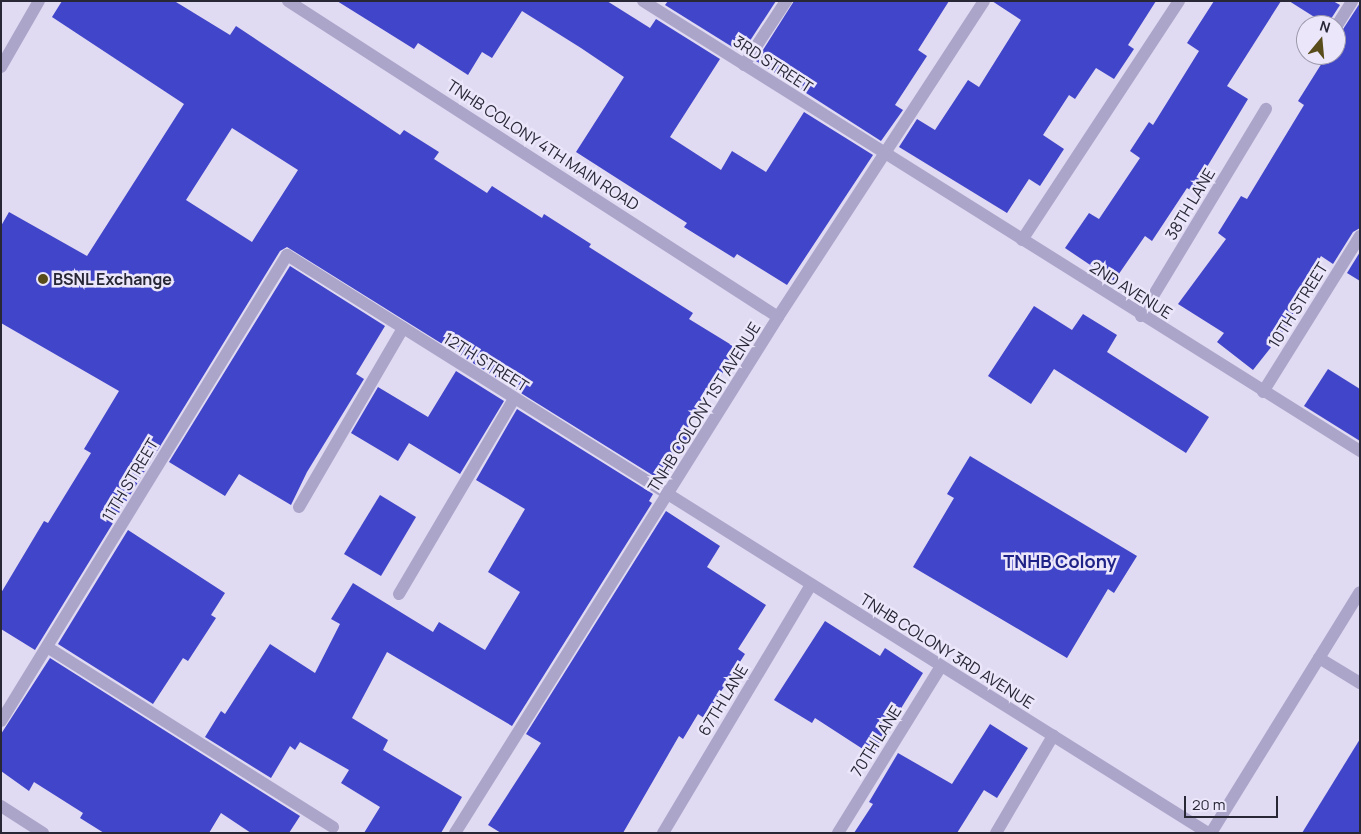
<!DOCTYPE html>
<style>
body{margin:0}
#map{position:relative;width:1361px;height:834px;overflow:hidden;background:#e0daf2;font-family:Manrope,sans-serif}
div>[style]{position:absolute}
.building>*{inset:0;background:#4145c9}
.minor>*{height:12px;margin:-6px;padding:0 6px;transform-origin:6px;border-radius:6px;background:#aca5ca}
.tertiary>*{height:12px;margin:-6px;padding:0 6px;transform-origin:6px;border-radius:6px;background:#aca5ca}
.dots>*{width:14px;height:14px;translate:-50% -50%;box-sizing:border-box;border:2px solid #ebe6fa;border-radius:50%}
span{translate:-50% -50%;white-space:nowrap;text-align:center;line-height:1.15;-webkit-text-stroke:5px #ebe6fa;paint-order:stroke}
.street-label{font-size:16px;color:#272736}
.poi-label{font-size:16px;color:#272736;font-weight:700}
.left{translate:0 -50%;text-align:left}
.neighbourhood-label{font-size:18px;color:#1e2287;font-weight:700}
.frame{position:absolute;inset:0;border:2px solid #272736;pointer-events:none}
.north{position:absolute;left:1296px;top:15px;width:50px;height:50px;box-sizing:border-box;background:#ebe6fa;border:1px solid #9d9aac;border-radius:50%;rotate:17deg;font-size:14px;font-weight:700;line-height:20px;text-align:center;color:#272736}
.north::after{content:'';display:block;margin:auto;width:18px;height:22px;background:#594c1b;clip-path:polygon(50% 0,100% 100%,50% 72%,0 100%)}
.scale{position:absolute;left:1184px;top:796px;width:94px;height:22px;box-sizing:border-box;border:2px solid #272736;border-top:0;padding-left:6px;font-size:15px;line-height:18px;white-space:nowrap;color:#272736;-webkit-text-stroke:4px #ebe6fa;paint-order:stroke}
</style>
<div id="map">
<div class="building">
<div style="clip-path:polygon(evenodd,62px 1px,176px 2px,230px 35px,236px 26px,400px 135px,404px 130px,439px 152px,434px 159px,487px 193px,492px 186px,542px 218px,544px 214px,591px 244px,589px 247px,693px 313px,689px 319px,738px 349px,687px 429px,692px 433px,662px 481px,287px 247px,280px 251px,35px 650px,1px 629px,1px 593px,44px 521px,48px 523px,91px 453px,84px 449px,119px 391px,1px 323px,1px 226px,9px 212px,87px 256px,184px 104px,52px 17px,62px 1px,232px 128px,298px 170px,252px 242px,186px 200px,232px 128px)"></div>
<div style="clip-path:polygon(337px 1px,607px 1px,650px 28px,656px 19px,720px 59px,670px 137px,721px 170px,732px 151px,766px 172px,804px 112px,873px 155px,787px 285px,737px 254px,734px 258px,684px 227px,687px 223px,576px 152px,624px 77px,581px 48px,522px 11px,492px 58px,482px 52px,468px 75px,418px 43px,414px 49px)"></div>
<div style="clip-path:polygon(668px 1px,776px 1px,742px 53px,665px 5px)"></div>
<div style="clip-path:polygon(794px 1px,949px 1px,918px 50px,927px 56px,895px 105px,903px 110px,881px 141px,756px 61px)"></div>
<div style="clip-path:polygon(992px 1px,1156px 1px,1128px 45px,1134px 49px,1114px 79px,1096px 68px,1075px 99px,1069px 95px,1043px 135px,1064px 149px,1040px 186px,1029px 179px,1007px 213px,899px 147px,917px 119px,935px 130px,968px 80px,979px 87px,1021px 20px)"></div>
<div style="clip-path:polygon(1214px 1px,1281px 1px,1227px 86px,1248px 99px,1210px 162px,1192px 191px,1187px 188px,1152px 241px,1145px 236px,1114px 281px,1065px 248px,1089px 213px,1099px 219px,1140px 158px,1130px 151px,1149px 122px,1153px 125px,1199px 51px,1187px 43px)"></div>
<div style="clip-path:polygon(1289px 1px,1333px 1px,1340px 5px,1327px 25px)"></div>
<div style="clip-path:polygon(1360px 3px,1360px 228px,1353px 232px,1333px 264px,1321px 256px,1290px 307px,1298px 313px,1253px 370px,1217px 342px,1224px 333px,1178px 304px,1226px 239px,1218px 233px,1241px 196px,1247px 199px,1304px 105px,1298px 101px,1327px 55px,1336px 55px,1336px 40px)"></div>
<div style="clip-path:polygon(1360px 252px,1360px 281px,1347px 273px)"></div>
<div style="clip-path:polygon(290px 266px,385px 326px,356px 374px,364px 379px,307px 472px,291px 505px,239px 474px,225px 496px,169px 462px)"></div>
<div style="clip-path:polygon(1034px 306px,1072px 330px,1083px 314px,1117px 335px,1107px 352px,1209px 417px,1186px 453px,1054px 369px,1031px 404px,988px 376px)"></div>
<div style="clip-path:polygon(1328px 369px,1360px 389px,1360px 441px,1304px 406px)"></div>
<div style="clip-path:polygon(456px 371px,504px 401px,460px 474px,409px 443px,398px 461px,351px 433px,378px 387px,428px 417px)"></div>
<div style="clip-path:polygon(517px 409px,653px 494px,649px 501px,652px 503px,512px 726px,387px 652px,352px 718px,388px 740px,383px 750px,462px 797px,441px 833px,364px 833px,380px 807px,341px 783px,349px 770px,300px 742px,295px 750px,290px 746px,271px 778px,205px 737px,221px 711px,225px 714px,270px 644px,315px 673px,340px 624px,331px 619px,353px 583px,433px 632px,439px 622px,485px 650px,520px 592px,488px 572px,525px 509px,476px 480px)"></div>
<div style="clip-path:polygon(970px 456px,1137px 556px,1114px 593px,1108px 589px,1067px 658px,913px 567px,954px 498px,947px 494px)"></div>
<div style="clip-path:polygon(380px 495px,416px 517px,381px 576px,344px 554px)"></div>
<div style="clip-path:polygon(666px 511px,720px 546px,707px 567px,766px 605px,738px 649px,745px 654px,704px 718px,698px 714px,683px 739px,679px 736px,623px 833px,501px 833px,488px 825px,541px 743px,526px 734px)"></div>
<div style="clip-path:polygon(128px 530px,225px 593px,211px 615px,216px 618px,188px 661px,183px 658px,153px 704px,58px 644px)"></div>
<div style="clip-path:polygon(825px 621px,880px 656px,885px 648px,923px 673px,872px 755px,815px 718px,812px 723px,774px 700px)"></div>
<div style="clip-path:polygon(50px 658px,300px 816px,289px 833px,251px 833px,221px 813px,209px 833px,104px 833px,80px 818px,83px 813px,34px 782px,29px 791px,1px 771px,1px 734px)"></div>
<div style="clip-path:polygon(990px 724px,1028px 748px,997px 798px,984px 790px,957px 833px,854px 833px,873px 804px,869px 802px,898px 753px,952px 784px)"></div>
<div style="clip-path:polygon(1360px 739px,1360px 833px,1302px 833px)"></div>
</div>
<div class="minor">
<div style="left:288px;top:1px;width:583px;rotate:32.82deg"></div>
<div style="left:643px;top:1px;width:847px;rotate:32.11deg"></div>
<div style="left:1336px;top:27px;width:31px;rotate:-58deg"></div>
<div style="left:744px;top:65px;width:77px;rotate:-56.7deg"></div>
<div style="left:1022px;top:240px;width:286px;rotate:-56.7deg"></div>
<div style="left:1141px;top:316px;width:242px;rotate:-58.9deg"></div>
<div style="left:1263px;top:392px;width:184px;rotate:-58.1deg"></div>
<div style="left:299px;top:507px;width:207px;rotate:-59.8deg"></div>
<div style="left:399px;top:594px;width:226px;rotate:-59.5deg"></div>
<div style="left:47px;top:647px;width:338px;rotate:32.2deg"></div>
<div style="left:1319px;top:658px;width:48px;rotate:31.4deg"></div>
<div style="left:1px;top:721px;width:547px;rotate:-58.46deg"></div>
<div style="left:287px;top:255px;width:1087px;rotate:32.11deg"></div>
<div style="left:455px;top:833px;width:609px;rotate:-57.95deg"></div>
<div style="left:778px;top:317px;width:377px;rotate:-56.9deg"></div>
<div style="left:663px;top:833px;width:289px;rotate:-59.2deg"></div>
<div style="left:838px;top:833px;width:196px;rotate:-58.3deg"></div>
<div style="left:996px;top:833px;width:113px;rotate:-59.6deg"></div>
<div style="left:1211px;top:833px;width:283px;rotate:-58.3deg"></div>
</div>
<div class="tertiary">
<div style="left:1px;top:67px;width:76px;rotate:-60.1deg"></div>
<div style="left:1px;top:806px;width:50px;rotate:32.7deg"></div>
</div>
<div class="dots">
<div style="left:43px;top:279px;background:#594c1b"></div>
</div>
<div class="street-label">
<span style="left:773px;top:64px;rotate:33deg">3RD STREET</span>
<span style="left:543px;top:145px;rotate:33deg">TNHB COLONY 4TH MAIN ROAD</span>
<span style="left:1190px;top:204px;rotate:-59deg">38TH LANE</span>
<span style="left:1131px;top:290px;rotate:32deg">2ND AVENUE</span>
<span style="left:1298px;top:305px;rotate:-58deg">10TH STREET</span>
<span style="left:486px;top:362px;rotate:32deg">12TH STREET</span>
<span style="left:704px;top:407px;rotate:-58deg">TNHB COLONY 1ST AVENUE</span>
<span style="left:130px;top:480px;rotate:-59deg">11TH STREET</span>
<span style="left:947px;top:651px;rotate:32deg">TNHB COLONY 3RD AVENUE</span>
<span style="left:723px;top:700px;rotate:-59deg">67TH LANE</span>
<span style="left:876px;top:741px;rotate:-58deg">70TH LANE</span>
</div>
<div class="poi-label">
<span class="left" style="left:53px;top:279px">BSNL Exchange</span>
</div>
<div class="neighbourhood-label">
<span style="left:1060px;top:561px">TNHB Colony</span>
</div>
<div class="frame"></div>
<div class="north">N</div>
<div class="scale">20 m</div>
</div>
